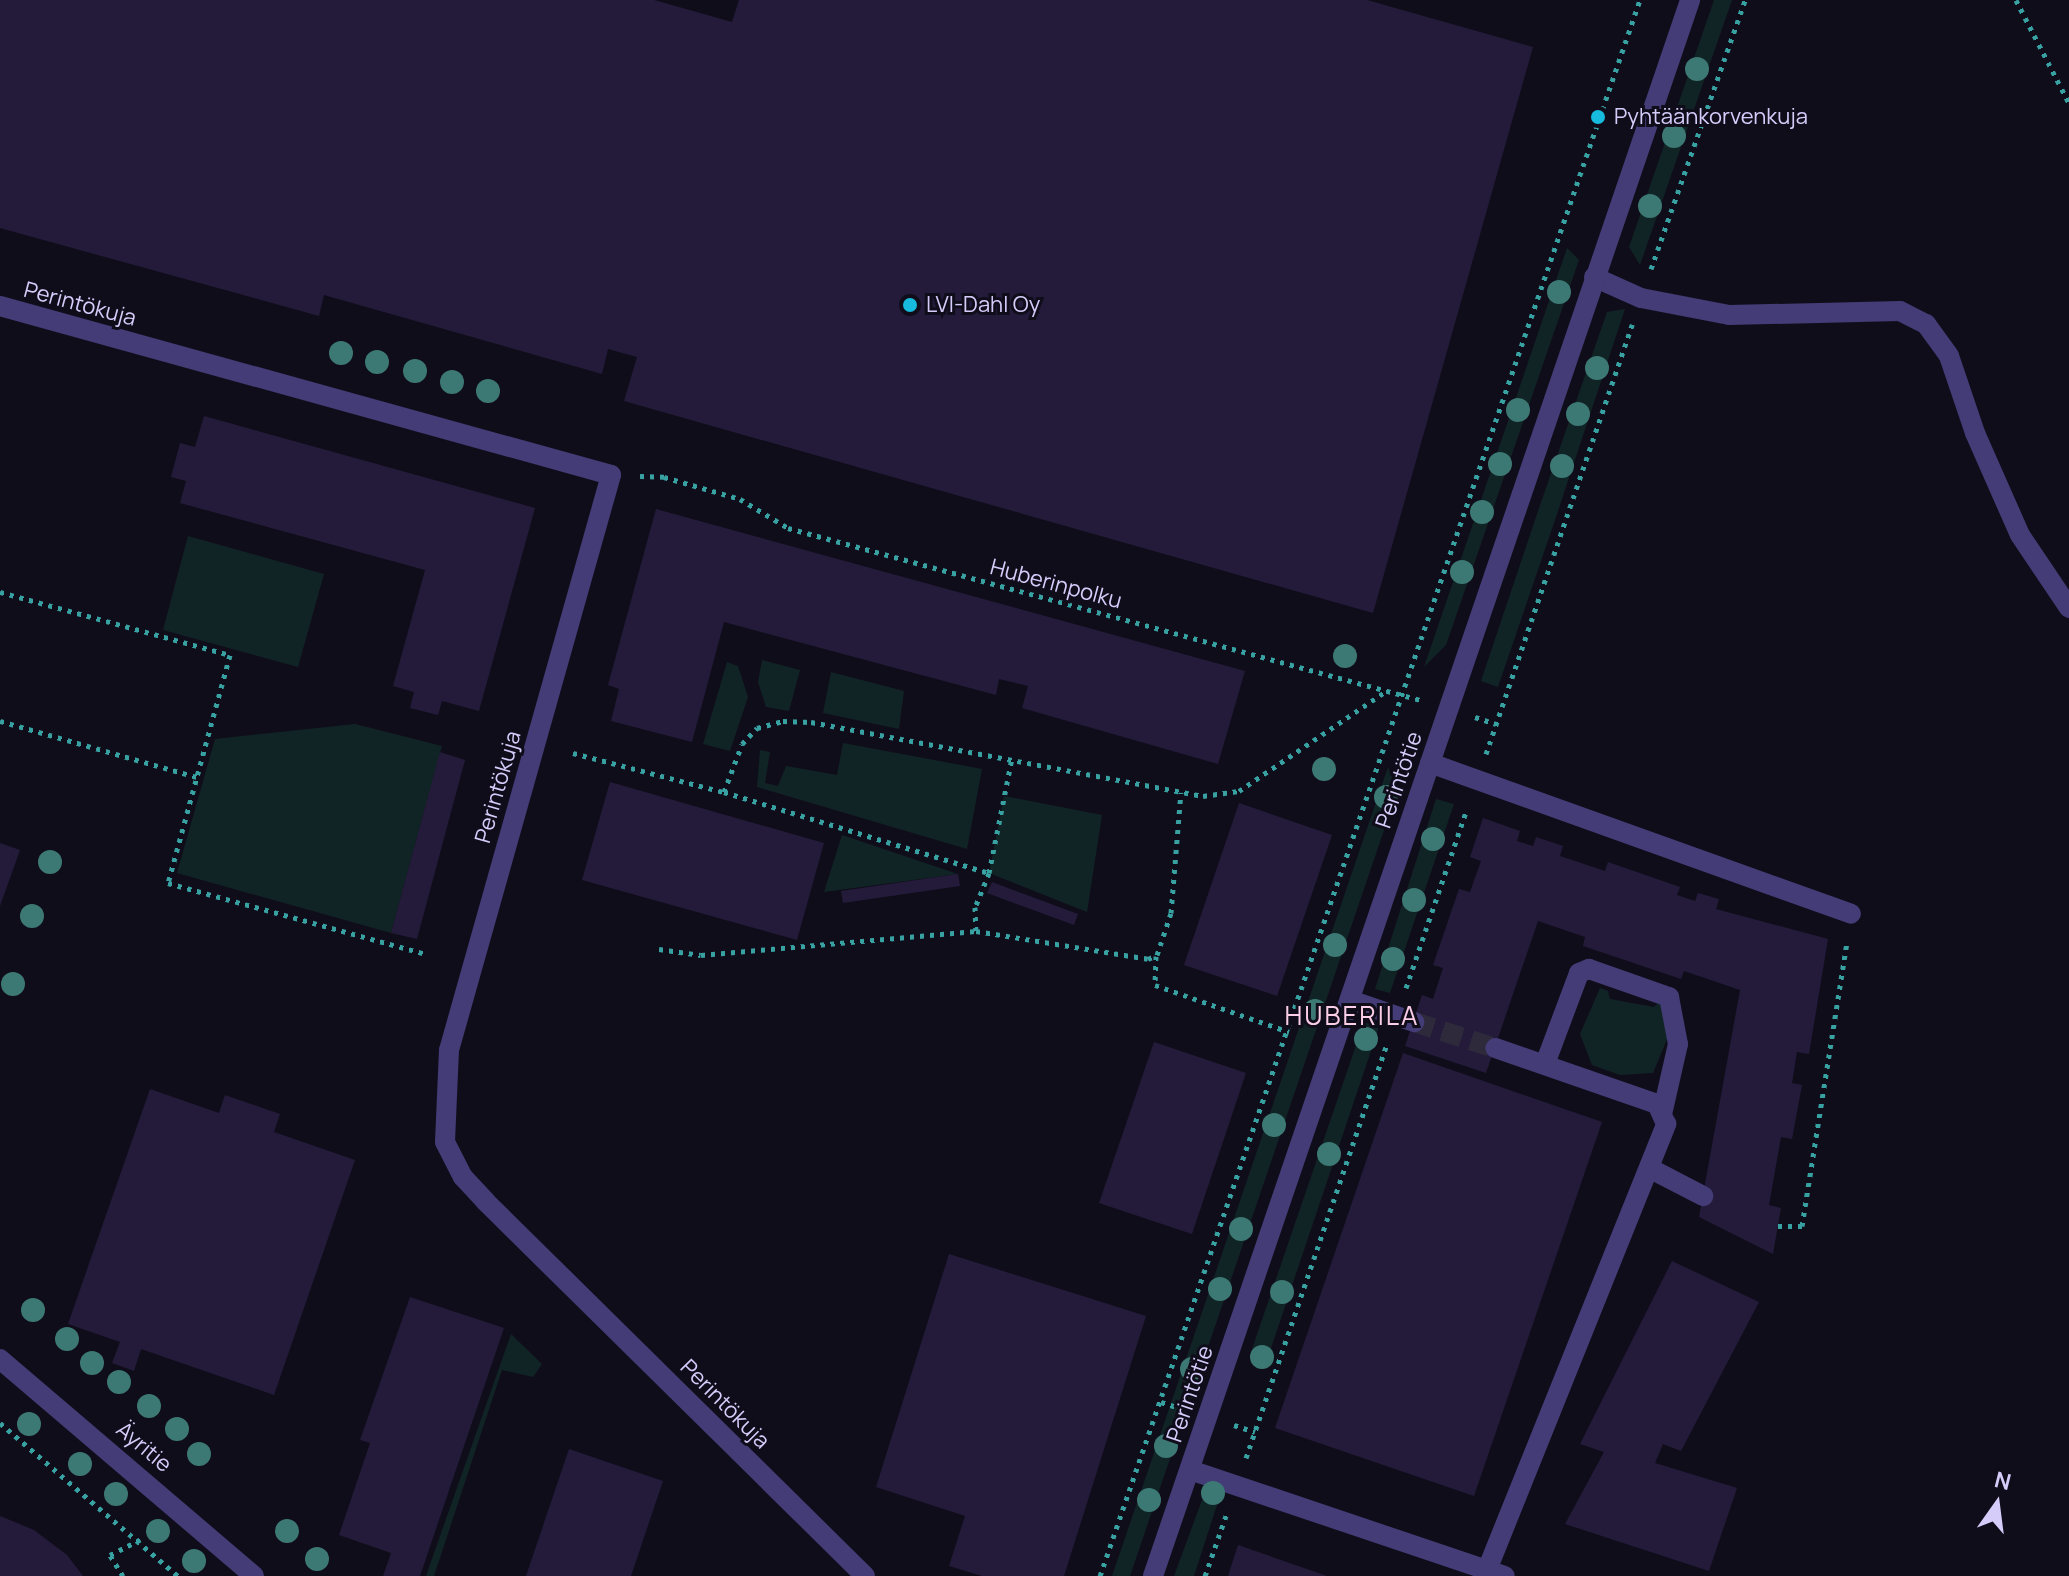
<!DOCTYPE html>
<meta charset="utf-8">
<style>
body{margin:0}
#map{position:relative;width:2069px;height:1576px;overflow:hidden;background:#100d1b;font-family:Manrope,sans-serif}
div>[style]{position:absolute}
.green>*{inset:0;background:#112425}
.building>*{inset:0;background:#241b3a}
.minor-tunnel>*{height:20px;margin-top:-10px;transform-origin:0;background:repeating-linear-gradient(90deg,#2e2a3c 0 20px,transparent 0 30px)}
.path>*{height:5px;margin-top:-2.5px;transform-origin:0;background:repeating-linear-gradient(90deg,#38a1a2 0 4px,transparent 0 10px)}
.minor>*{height:20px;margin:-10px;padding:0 10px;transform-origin:10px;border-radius:10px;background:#433c76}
.trees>*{width:24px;height:24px;margin:-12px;border-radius:50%;background:#3d7974}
.dots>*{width:22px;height:22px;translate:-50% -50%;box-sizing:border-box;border:4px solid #100d1b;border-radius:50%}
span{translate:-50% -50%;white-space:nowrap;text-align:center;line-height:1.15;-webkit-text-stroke:6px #100d1b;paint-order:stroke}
.poi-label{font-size:22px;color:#d5ccfa}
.left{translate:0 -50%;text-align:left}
.street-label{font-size:22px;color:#d5ccfa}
.quarter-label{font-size:26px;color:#facee7;letter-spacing:2px}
.north{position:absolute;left:1957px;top:1464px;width:80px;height:80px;-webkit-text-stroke:6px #100d1b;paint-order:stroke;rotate:14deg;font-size:22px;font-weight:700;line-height:32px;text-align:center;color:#d5ccfa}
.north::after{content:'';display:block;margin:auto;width:28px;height:36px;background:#d5ccfa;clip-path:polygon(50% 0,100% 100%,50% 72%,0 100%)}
</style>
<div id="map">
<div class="green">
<div style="clip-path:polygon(1714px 0,1732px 0,1640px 265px,1629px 247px)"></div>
<div style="clip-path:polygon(1567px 248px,1579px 260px,1446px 645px,1424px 667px)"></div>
<div style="clip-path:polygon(1625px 309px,1555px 520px,1498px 687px,1481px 681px,1537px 514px,1607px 312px)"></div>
<div style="clip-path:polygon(188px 536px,324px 574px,298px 667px,163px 630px)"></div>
<div style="clip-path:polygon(762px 660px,800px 670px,789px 711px,766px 707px,758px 682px)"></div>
<div style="clip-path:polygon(727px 662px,738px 666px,748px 697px,730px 751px,703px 744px)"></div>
<div style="clip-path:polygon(831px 672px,904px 691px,899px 729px,823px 713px)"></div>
<div style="clip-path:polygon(355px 724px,442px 746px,391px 933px,177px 873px,215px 739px)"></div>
<div style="clip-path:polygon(843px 743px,982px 769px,967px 849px,757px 787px,760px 750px,770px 752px,765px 783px,778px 786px,786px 766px,837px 775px)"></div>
<div style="clip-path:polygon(1388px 767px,1397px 792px,1130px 1576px,1112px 1576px)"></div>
<div style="clip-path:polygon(1004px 796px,1102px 815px,1087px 912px,989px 873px)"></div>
<div style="clip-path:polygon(1436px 799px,1454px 804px,1390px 993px,1375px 989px)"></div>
<div style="clip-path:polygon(842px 835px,958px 874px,824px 892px)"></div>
<div style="clip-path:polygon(1600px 988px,1608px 991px,1610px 999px,1654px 1007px,1661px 1000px,1670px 1032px,1653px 1073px,1620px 1075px,1592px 1065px,1580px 1034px)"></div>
<div style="clip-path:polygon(1364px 1022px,1379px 1027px,1265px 1366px,1252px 1349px)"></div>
<div style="clip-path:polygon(511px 1334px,542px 1364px,533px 1377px,502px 1370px,434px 1576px,426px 1576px)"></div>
<div style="clip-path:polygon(1202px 1500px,1217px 1505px,1194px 1576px,1174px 1576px)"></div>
</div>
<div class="building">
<div style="clip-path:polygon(0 0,654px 0,732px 22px,739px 0,1367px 0,1533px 47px,1373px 613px,624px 401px,637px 357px,608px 349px,602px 374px,324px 295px,319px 316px,0 228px)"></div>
<div style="clip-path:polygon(204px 416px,535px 508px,479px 711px,442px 701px,438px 715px,410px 708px,414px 692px,393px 686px,425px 570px,180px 503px,186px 481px,171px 477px,180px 443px,195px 447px)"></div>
<div style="clip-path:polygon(656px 509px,1245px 671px,1218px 764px,1022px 708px,1028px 686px,999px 679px,996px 695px,724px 622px,692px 742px,611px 721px,619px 689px,608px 685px)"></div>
<div style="clip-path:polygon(440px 752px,465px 760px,417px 939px,391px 933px)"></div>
<div style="clip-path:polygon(610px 782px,824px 843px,797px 940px,582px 880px)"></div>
<div style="clip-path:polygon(1239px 803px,1332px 835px,1277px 996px,1184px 965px)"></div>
<div style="clip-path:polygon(1483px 818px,1520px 831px,1517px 841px,1533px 846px,1536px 837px,1563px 846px,1560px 856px,1605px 871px,1608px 862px,1680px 887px,1677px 895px,1695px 901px,1698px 893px,1719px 899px,1716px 909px,1828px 939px,1809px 1054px,1797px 1052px,1792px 1083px,1802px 1085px,1792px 1139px,1781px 1137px,1769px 1205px,1781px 1208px,1773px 1254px,1699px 1217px,1740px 990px,1684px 971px,1681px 979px,1583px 946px,1585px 937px,1538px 921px,1486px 1073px,1405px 1046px,1422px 995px,1433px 999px,1443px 968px,1433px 965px,1459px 889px,1470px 892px,1481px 861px,1470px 857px)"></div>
<div style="clip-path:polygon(0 843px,20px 850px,0 906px)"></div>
<div style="clip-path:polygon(958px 874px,960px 886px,843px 903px,841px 891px)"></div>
<div style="clip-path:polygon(992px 882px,1078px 914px,1074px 925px,987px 893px)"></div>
<div style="clip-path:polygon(1154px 1042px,1246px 1073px,1192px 1234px,1099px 1203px)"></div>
<div style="clip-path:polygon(1403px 1053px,1602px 1122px,1474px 1496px,1275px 1428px)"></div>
<div style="clip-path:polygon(150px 1089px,219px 1113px,225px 1095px,280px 1114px,274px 1132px,355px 1160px,274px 1395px,141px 1349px,134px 1371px,112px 1363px,120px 1342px,68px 1324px)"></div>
<div style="clip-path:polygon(949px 1254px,1146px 1316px,1064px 1576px,982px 1576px,949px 1566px,965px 1516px,876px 1487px)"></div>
<div style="clip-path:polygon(1672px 1261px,1759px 1302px,1681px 1451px,1663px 1444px,1655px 1463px,1737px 1488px,1709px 1571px,1565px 1524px,1604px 1452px,1580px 1444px)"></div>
<div style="clip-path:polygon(410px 1297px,504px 1328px,420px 1576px,383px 1576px,391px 1553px,339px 1535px,370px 1443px,360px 1440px)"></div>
<div style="clip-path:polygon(569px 1449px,663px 1481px,631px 1576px,526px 1576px)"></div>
<div style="clip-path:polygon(0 1516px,34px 1530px,67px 1555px,83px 1576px,0 1576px)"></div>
<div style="clip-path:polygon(1238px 1545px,1327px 1576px,1228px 1576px)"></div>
</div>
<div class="minor-tunnel">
<div style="left:1414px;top:1022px;width:85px;rotate:17.8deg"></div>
</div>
<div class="path">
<div style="left:2016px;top:0;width:116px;rotate:62.8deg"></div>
<div style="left:1651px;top:269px;width:285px;rotate:-70.7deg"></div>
<div style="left:640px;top:476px;width:24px;rotate:2deg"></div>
<div style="left:664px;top:477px;width:79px;rotate:16.1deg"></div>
<div style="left:740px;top:499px;width:56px;rotate:31.1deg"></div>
<div style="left:788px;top:528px;width:655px;rotate:15.22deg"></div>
<div style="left:0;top:592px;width:238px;rotate:15.3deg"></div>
<div style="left:230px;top:655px;width:236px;rotate:105.2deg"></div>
<div style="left:168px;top:883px;width:268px;rotate:15.4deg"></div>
<div style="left:1475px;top:717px;width:22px;rotate:18deg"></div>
<div style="left:0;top:721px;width:205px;rotate:15.9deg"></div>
<div style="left:573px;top:753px;width:156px;rotate:14.5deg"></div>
<div style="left:724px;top:792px;width:51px;rotate:-69.4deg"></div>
<div style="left:742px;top:744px;width:22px;rotate:-47deg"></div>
<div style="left:757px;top:728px;width:27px;rotate:-15deg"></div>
<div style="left:783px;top:721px;width:28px;rotate:2deg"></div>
<div style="left:811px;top:722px;width:399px;rotate:10.7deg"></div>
<div style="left:1203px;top:796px;width:36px;rotate:-8deg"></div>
<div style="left:1239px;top:791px;width:178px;rotate:-34.2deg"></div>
<div style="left:1486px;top:754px;width:454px;rotate:-71.2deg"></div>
<div style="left:724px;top:792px;width:277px;rotate:17deg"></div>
<div style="left:989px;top:873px;width:37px;rotate:112deg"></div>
<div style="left:975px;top:907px;width:24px;rotate:88deg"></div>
<div style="left:989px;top:873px;width:117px;rotate:-78.7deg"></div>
<div style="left:659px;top:949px;width:42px;rotate:8.1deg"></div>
<div style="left:701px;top:955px;width:276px;rotate:-5deg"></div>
<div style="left:976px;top:931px;width:174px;rotate:9.2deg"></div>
<div style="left:1148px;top:959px;width:10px;rotate:-24deg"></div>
<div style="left:1157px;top:955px;width:44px;rotate:-71.6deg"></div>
<div style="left:1171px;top:913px;width:121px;rotate:-85.3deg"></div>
<div style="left:1156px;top:956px;width:29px;rotate:92deg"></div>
<div style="left:1155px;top:985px;width:142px;rotate:19.3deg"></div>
<div style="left:1406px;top:988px;width:189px;rotate:-71.2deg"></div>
<div style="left:1778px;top:1226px;width:24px"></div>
<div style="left:1802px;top:1226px;width:287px;rotate:-81deg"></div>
<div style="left:1161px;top:1402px;width:19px;rotate:18deg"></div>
<div style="left:0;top:1423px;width:235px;rotate:40.7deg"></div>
<div style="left:1234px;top:1425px;width:22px;rotate:18deg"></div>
<div style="left:1246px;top:1458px;width:438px;rotate:-71.2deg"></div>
<div style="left:123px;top:1576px;width:25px;rotate:-122deg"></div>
<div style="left:110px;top:1555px;width:34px;rotate:-27deg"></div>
<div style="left:1100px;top:1576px;width:1666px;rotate:-71.09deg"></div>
<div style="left:1205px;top:1576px;width:67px;rotate:-70.8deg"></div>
</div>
<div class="minor">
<div style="left:1594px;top:277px;width:51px;rotate:24.1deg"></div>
<div style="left:1641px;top:298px;width:90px;rotate:10.9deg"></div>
<div style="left:1729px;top:315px;width:171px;rotate:-1.3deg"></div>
<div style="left:1900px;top:311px;width:29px;rotate:27deg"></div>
<div style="left:1926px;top:324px;width:39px;rotate:54deg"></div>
<div style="left:1949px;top:356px;width:81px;rotate:71.3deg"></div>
<div style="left:1975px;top:433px;width:111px;rotate:66.2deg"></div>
<div style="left:2020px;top:535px;width:88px;rotate:56.1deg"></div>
<div style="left:0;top:306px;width:634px;rotate:15.46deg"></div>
<div style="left:611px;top:475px;width:597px;rotate:105.73deg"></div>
<div style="left:449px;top:1050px;width:92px;rotate:92.5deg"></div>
<div style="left:445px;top:1142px;width:39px;rotate:63deg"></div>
<div style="left:463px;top:1177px;width:33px;rotate:47deg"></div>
<div style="left:485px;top:1201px;width:534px;rotate:44.62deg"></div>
<div style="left:1430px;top:763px;width:447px;rotate:19.7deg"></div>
<div style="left:1350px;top:1000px;width:68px;rotate:19deg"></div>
<div style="left:1545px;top:1064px;width:97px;rotate:-69.5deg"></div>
<div style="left:1579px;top:973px;width:11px;rotate:-22deg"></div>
<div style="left:1589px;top:969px;width:85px;rotate:19.3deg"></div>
<div style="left:1669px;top:997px;width:48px;rotate:79.2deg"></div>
<div style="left:1678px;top:1044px;width:68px;rotate:102.8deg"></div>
<div style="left:1651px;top:1169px;width:59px;rotate:27.4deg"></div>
<div style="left:0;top:1359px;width:334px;rotate:40.5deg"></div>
<div style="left:1190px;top:1470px;width:332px;rotate:18.6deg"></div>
<div style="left:1487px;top:1570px;width:481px;rotate:-68.1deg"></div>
<div style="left:1666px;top:1124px;width:22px;rotate:-114deg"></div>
<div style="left:1657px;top:1104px;width:171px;rotate:-160.9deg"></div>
<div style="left:1153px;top:1576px;width:1665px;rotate:-71.18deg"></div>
</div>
<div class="trees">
<div style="left:1697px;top:69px"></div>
<div style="left:1674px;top:136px"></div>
<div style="left:1650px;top:206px"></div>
<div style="left:1559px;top:292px"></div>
<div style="left:341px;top:353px"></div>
<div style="left:377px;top:362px"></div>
<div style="left:1597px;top:368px"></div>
<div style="left:415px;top:371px"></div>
<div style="left:452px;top:382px"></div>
<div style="left:488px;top:391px"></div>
<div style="left:1518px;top:410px"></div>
<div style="left:1578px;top:414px"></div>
<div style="left:1500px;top:464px"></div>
<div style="left:1562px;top:466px"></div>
<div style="left:1482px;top:512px"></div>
<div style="left:1462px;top:572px"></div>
<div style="left:1345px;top:656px"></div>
<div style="left:1324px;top:769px"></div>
<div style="left:1386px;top:797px"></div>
<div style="left:1433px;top:839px"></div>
<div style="left:50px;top:862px"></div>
<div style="left:1414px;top:900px"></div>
<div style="left:32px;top:916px"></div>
<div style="left:1335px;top:945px"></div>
<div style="left:1393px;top:959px"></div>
<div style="left:13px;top:984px"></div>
<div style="left:1315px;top:1011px"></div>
<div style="left:1366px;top:1039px"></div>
<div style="left:1274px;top:1125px"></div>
<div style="left:1329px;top:1154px"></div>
<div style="left:1241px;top:1229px"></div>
<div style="left:1220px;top:1289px"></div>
<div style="left:1282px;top:1292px"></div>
<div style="left:33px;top:1310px"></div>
<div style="left:67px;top:1339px"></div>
<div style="left:1262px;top:1357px"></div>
<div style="left:92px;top:1363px"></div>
<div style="left:1192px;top:1369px"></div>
<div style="left:119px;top:1382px"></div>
<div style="left:149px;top:1406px"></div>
<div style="left:29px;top:1424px"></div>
<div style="left:177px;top:1429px"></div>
<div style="left:1166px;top:1446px"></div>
<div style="left:199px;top:1454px"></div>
<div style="left:80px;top:1464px"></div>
<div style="left:1213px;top:1493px"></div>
<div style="left:116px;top:1494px"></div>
<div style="left:1149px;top:1500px"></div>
<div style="left:158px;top:1531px"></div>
<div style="left:287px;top:1531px"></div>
<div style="left:317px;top:1559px"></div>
<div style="left:194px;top:1561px"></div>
</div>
<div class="dots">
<div style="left:1598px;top:117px;background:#16bbdd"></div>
<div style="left:910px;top:305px;background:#16bbdd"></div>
</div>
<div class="poi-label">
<span class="left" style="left:1614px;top:117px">Pyhtäänkorvenkuja</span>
<span class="left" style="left:926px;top:305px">LVI-Dahl Oy</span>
</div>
<div class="street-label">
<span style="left:80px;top:304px;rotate:15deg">Perintökuja</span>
<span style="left:1056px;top:584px;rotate:15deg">Huberinpolku</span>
<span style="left:1399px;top:780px;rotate:-71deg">Perintötie</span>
<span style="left:498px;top:787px;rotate:-74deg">Perintökuja</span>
<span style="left:1190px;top:1394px;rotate:-71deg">Perintötie</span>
<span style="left:725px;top:1404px;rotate:45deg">Perintökuja</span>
<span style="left:144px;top:1447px;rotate:40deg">Äyritie</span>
</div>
<div class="quarter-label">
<span style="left:1352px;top:1016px">HUBERILA</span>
</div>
<div class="north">N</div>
</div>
